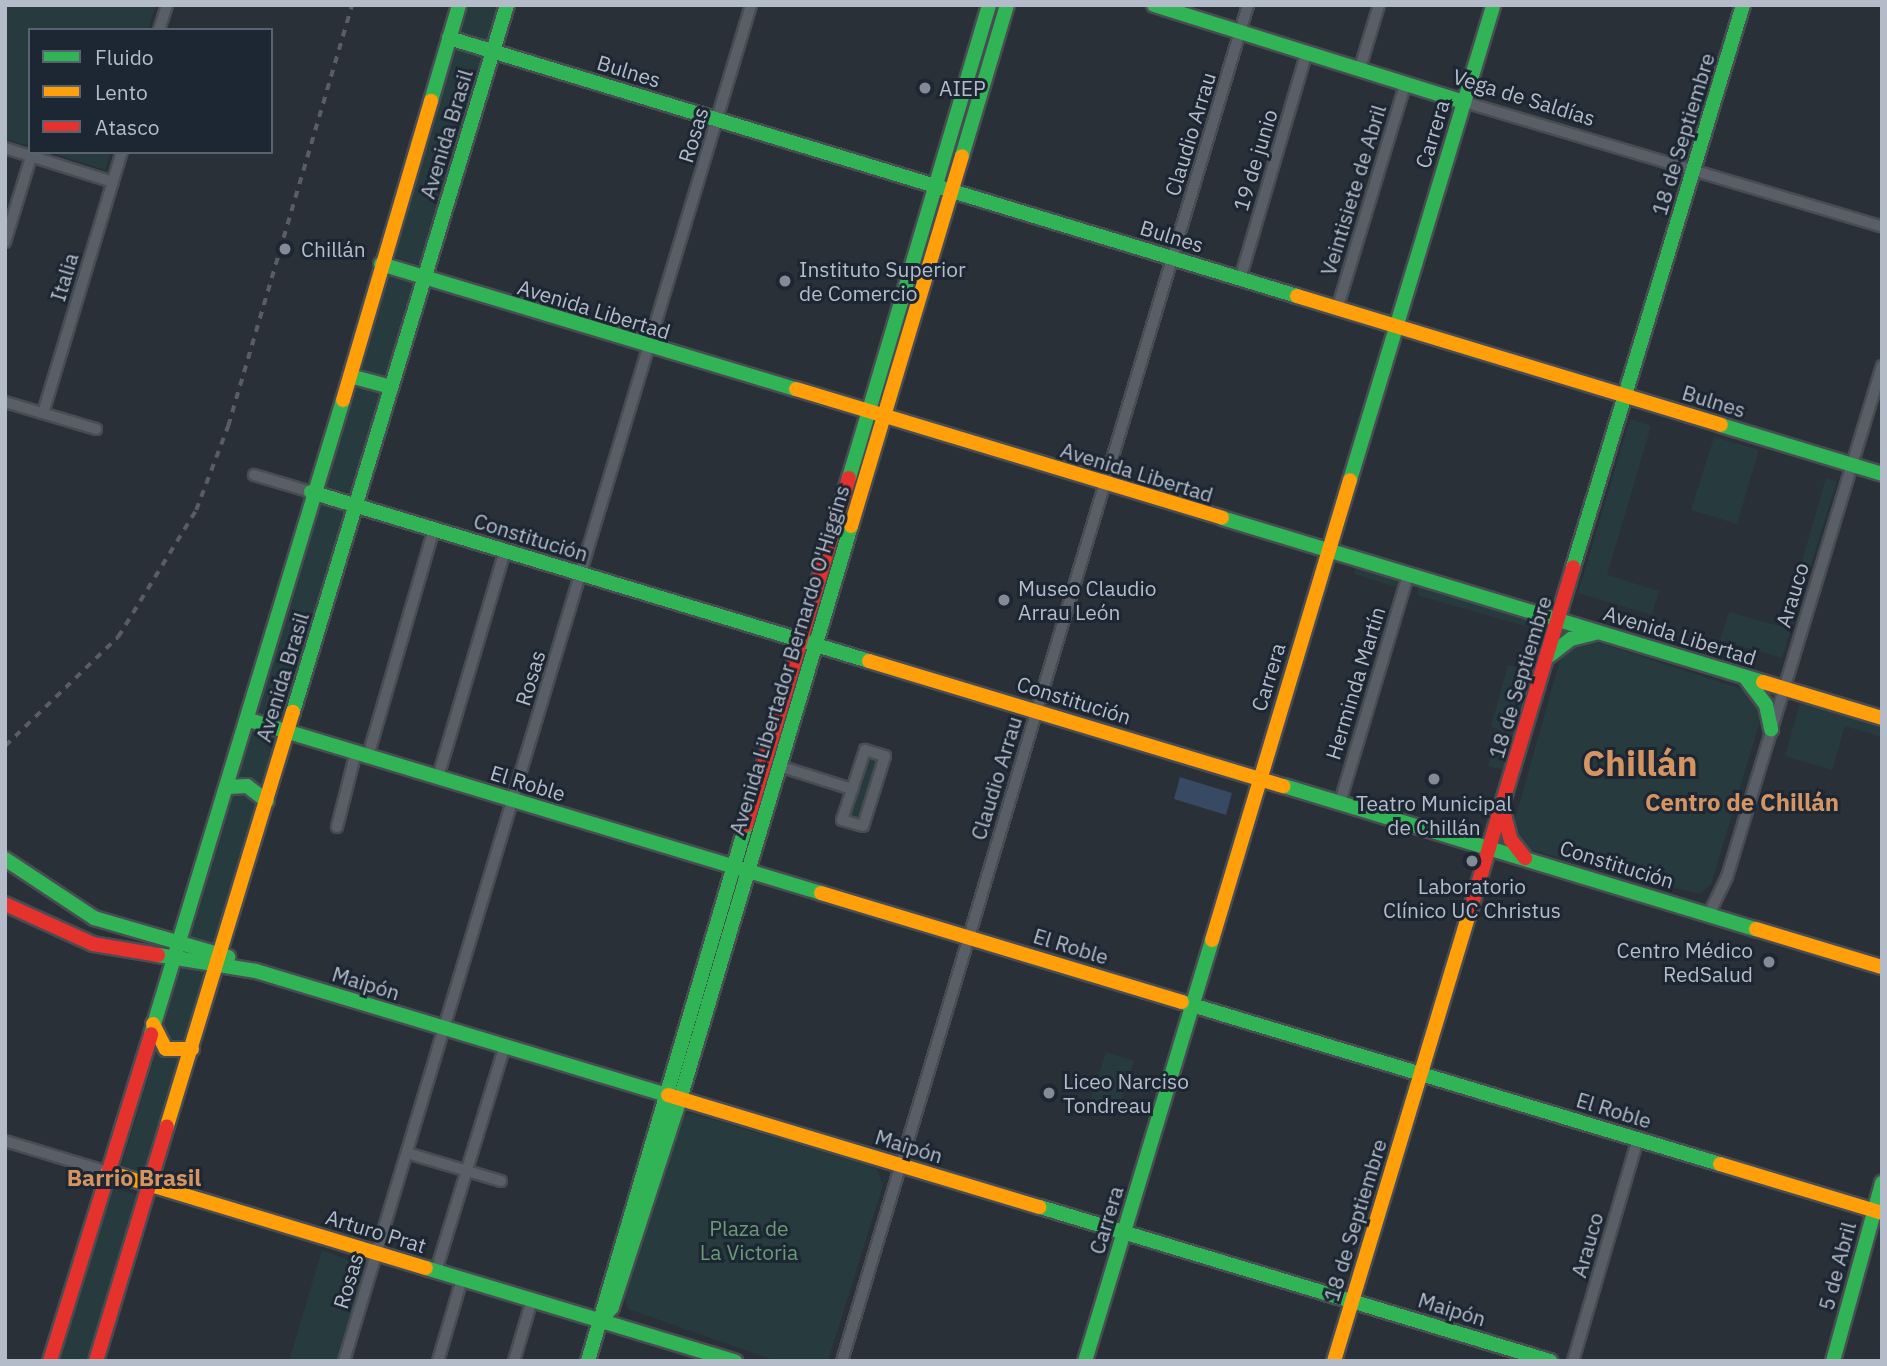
<!DOCTYPE html>
<meta charset="utf-8">
<style>
body{margin:0}
#map{position:relative;width:1887px;height:1366px;overflow:hidden;background:#2a3038;font-family:"IBM Plex Sans",sans-serif}
div>[style]{position:absolute}
.green>*{inset:0;background:#273a3e}
.water>*{inset:0;background:#384963}
.roads{filter:drop-shadow(2px 0 #484c53) drop-shadow(-2px 0 #484c53) drop-shadow(0 2px #484c53) drop-shadow(0 -2px #484c53)}
.street>*{height:10px;margin:-5px;padding:0 5px;transform-origin:5px;border-radius:5px;background:#5a5e66}
.fast>*{height:14px;margin:-7px;padding:0 7px;transform-origin:7px;border-radius:7px;background:#30b455}
.slow>*{height:14px;margin:-7px;padding:0 7px;transform-origin:7px;border-radius:7px;background:#ff9f0a}
.jam>*{height:14px;margin:-7px;padding:0 7px;transform-origin:7px;border-radius:7px;background:#e5322d}
.rail>*{height:3.5px;margin-top:-1.75px;transform-origin:0;background:repeating-linear-gradient(90deg,#595d64 0 7px,transparent 0 14px)}
.dots>*{width:19px;height:19px;translate:-50% -50%;box-sizing:border-box;border:4px solid #1d2633;border-radius:50%}
span{translate:-50% -50%;white-space:nowrap;text-align:center;line-height:1.15;-webkit-text-stroke:6px #1d2633;paint-order:stroke}
.street-label{font-size:21px;color:#b4bcc9}
.poi-label{font-size:21px;color:#b4bcc9}
.left{translate:0 -50%;text-align:left}
.right{translate:-100% -50%;text-align:right}
.park-label{font-size:21px;color:#6b9a76}
.neighbourhood-label{font-size:23px;color:#d59563;font-weight:700}
.quarter-label{font-size:24px;color:#d59563;font-weight:700}
.town-label{font-size:35px;color:#d59563;font-weight:700}
.frame{position:absolute;inset:0;border:7px solid #b4bcc9;pointer-events:none}
.legend{position:absolute;left:28px;top:28px;width:245px;height:126px;box-sizing:border-box;background:#1d2633;border:2px solid #59626f;margin:0;padding:9px 12px;list-style:none;font-size:21px;color:#b4bcc9}
.legend li{display:flex;align-items:center;gap:14px;height:35px}
.legend b{width:35px;border:2px solid #59626f}
</style>
<div id="map">
<div class="green">
<div style="clip-path:polygon(5px 5px,156px 5px,148px 30px,30px 30px,30px 146px,5px 139px)"></div>
<div style="clip-path:polygon(467px 5px,500px 5px,488px 44px,458px 36px)"></div>
<div style="clip-path:polygon(454px 46px,486px 54px,422px 266px,391px 255px)"></div>
<div style="clip-path:polygon(49px 152px,111px 152px,105px 170px)"></div>
<div style="clip-path:polygon(385px 275px,417px 285px,349px 493px,321px 485px)"></div>
<div style="clip-path:polygon(1630px 419px,1651px 426px,1607px 575px,1659px 591px,1652px 615px,1578px 593px)"></div>
<div style="clip-path:polygon(1714px 437px,1759px 450px,1737px 524px,1691px 510px)"></div>
<div style="clip-path:polygon(1826px 478px,1837px 481px,1782px 658px,1720px 640px,1729px 612px,1783px 627px)"></div>
<div style="clip-path:polygon(317px 502px,348px 512px,284px 726px,256px 718px)"></div>
<div style="clip-path:polygon(1356px 567px,1398px 579px,1396px 587px,1354px 574px)"></div>
<div style="clip-path:polygon(1419px 587px,1531px 620px,1529px 627px,1417px 595px)"></div>
<div style="clip-path:polygon(1590px 640px,1745px 690px,1757px 702px,1760px 721px,1711px 885px,1699px 894px,1528px 849px,1512px 830px,1562px 653px)"></div>
<div style="clip-path:polygon(1508px 665px,1531px 671px,1503px 770px,1488px 766px,1498px 729px,1491px 726px)"></div>
<div style="clip-path:polygon(1800px 703px,1882px 727px,1882px 737px,1845px 726px,1832px 770px,1785px 756px)"></div>
<div style="clip-path:polygon(252px 731px,280px 739px,219px 946px,189px 938px)"></div>
<div style="clip-path:polygon(866px 752px,883px 757px,861px 823px,845px 818px)"></div>
<div style="clip-path:polygon(182px 965px,211px 973px,151px 1177px,121px 1168px)"></div>
<div style="clip-path:polygon(1106px 1052px,1134px 1061px,1119px 1107px,1091px 1098px)"></div>
<div style="clip-path:polygon(690px 1113px,876px 1168px,883px 1185px,828px 1361px,776px 1361px,628px 1309px,622px 1290px,676px 1121px)"></div>
<div style="clip-path:polygon(112px 1188px,138px 1195px,87px 1361px,58px 1361px)"></div>
<div style="clip-path:polygon(322px 1250px,367px 1267px,339px 1361px,289px 1361px)"></div>
</div>
<div class="water">
<div style="clip-path:polygon(1180px 777px,1232px 793px,1226px 815px,1174px 799px)"></div>
</div>
<div class="roads">
<div class="street">
<div style="left:159px;top:30px;width:26px;rotate:-72deg"></div>
<div style="left:1360px;top:68px;width:66px;rotate:-73.2deg"></div>
<div style="left:1464px;top:102px;width:436px;rotate:16.6deg"></div>
<div style="left:5px;top:148px;width:113px;rotate:17.5deg"></div>
<div style="left:5px;top:242px;width:89px;rotate:-73deg"></div>
<div style="left:1240px;top:279px;width:237px;rotate:-73.6deg"></div>
<div style="left:1337px;top:309px;width:237px;rotate:-73.1deg"></div>
<div style="left:5px;top:402px;width:95px;rotate:16.5deg"></div>
<div style="left:43px;top:413px;width:273px;rotate:-73.2deg"></div>
<div style="left:254px;top:475px;width:59px;rotate:16.6deg"></div>
<div style="left:865px;top:750px;width:21px;rotate:17deg"></div>
<div style="left:885px;top:756px;width:73px;rotate:107.4deg"></div>
<div style="left:863px;top:826px;width:22px;rotate:-164deg"></div>
<div style="left:842px;top:820px;width:74px;rotate:-71.8deg"></div>
<div style="left:368px;top:756px;width:236px;rotate:-73.8deg"></div>
<div style="left:779px;top:766px;width:77px;rotate:17.5deg"></div>
<div style="left:438px;top:777px;width:236px;rotate:-73.5deg"></div>
<div style="left:1340px;top:802px;width:237px;rotate:-73.3deg"></div>
<div style="left:337px;top:827px;width:77px;rotate:-75.8deg"></div>
<div style="left:1709px;top:914px;width:41px;rotate:-64.1deg"></div>
<div style="left:1727px;top:877px;width:534px;rotate:-73.13deg"></div>
<div style="left:5px;top:1141px;width:108px;rotate:16.8deg"></div>
<div style="left:407px;top:1153px;width:98px;rotate:16.6deg"></div>
<div style="left:436px;top:1271px;width:235px;rotate:-73deg"></div>
<div style="left:344px;top:1361px;width:1416px;rotate:-73.29deg"></div>
<div style="left:438px;top:1361px;width:85px;rotate:-73.7deg"></div>
<div style="left:514px;top:1361px;width:64px;rotate:-73.6deg"></div>
<div style="left:842px;top:1361px;width:1415px;rotate:-73.33deg"></div>
<div style="left:1573px;top:1361px;width:231px;rotate:-73.7deg"></div>
</div>
<div class="fast">
<div style="left:1154px;top:5px;width:325px;rotate:17.4deg"></div>
<div style="left:449px;top:38px;width:886px;rotate:16.92deg"></div>
<div style="left:431px;top:101px;width:100px;rotate:-73.7deg"></div>
<div style="left:962px;top:156px;width:158px;rotate:-73.4deg"></div>
<div style="left:381px;top:264px;width:433px;rotate:16.8deg"></div>
<div style="left:350px;top:376px;width:42px;rotate:15deg"></div>
<div style="left:1721px;top:425px;width:168px;rotate:16.9deg"></div>
<div style="left:849px;top:478px;width:493px;rotate:-73.5deg"></div>
<div style="left:1350px;top:480px;width:496px;rotate:-73.2deg"></div>
<div style="left:311px;top:492px;width:583px;rotate:16.85deg"></div>
<div style="left:1222px;top:518px;width:565px;rotate:16.86deg"></div>
<div style="left:1573px;top:567px;width:587px;rotate:-73.17deg"></div>
<div style="left:1549px;top:656px;width:28px;rotate:-38deg"></div>
<div style="left:1571px;top:639px;width:25px;rotate:-14deg"></div>
<div style="left:1745px;top:677px;width:35px;rotate:53deg"></div>
<div style="left:1766px;top:705px;width:25px;rotate:78deg"></div>
<div style="left:293px;top:712px;width:739px;rotate:-73.16deg"></div>
<div style="left:249px;top:720px;width:598px;rotate:16.83deg"></div>
<div style="left:1284px;top:786px;width:493px;rotate:16.9deg"></div>
<div style="left:228px;top:787px;width:19px;rotate:-3deg"></div>
<div style="left:247px;top:786px;width:25px;rotate:37deg"></div>
<div style="left:5px;top:859px;width:107px;rotate:33.5deg"></div>
<div style="left:94px;top:918px;width:140px;rotate:16.2deg"></div>
<div style="left:158px;top:955px;width:99px;rotate:9.3deg"></div>
<div style="left:256px;top:971px;width:430px;rotate:16.8deg"></div>
<div style="left:1182px;top:1002px;width:562px;rotate:16.76deg"></div>
<div style="left:151px;top:1034px;width:662px;rotate:-73.15deg"></div>
<div style="left:1040px;top:1207px;width:533px;rotate:16.8deg"></div>
<div style="left:426px;top:1268px;width:323px;rotate:16.8deg"></div>
<div style="left:600px;top:1321px;width:18px;rotate:-49deg"></div>
<div style="left:612px;top:1307px;width:219px;rotate:-71.9deg"></div>
<div style="left:680px;top:1099px;width:598px;rotate:-73.38deg"></div>
<div style="left:588px;top:1361px;width:559px;rotate:-73.58deg"></div>
<div style="left:1085px;top:1361px;width:440px;rotate:-73.2deg"></div>
<div style="left:1833px;top:1361px;width:185px;rotate:-74.6deg"></div>
</div>
<div class="slow">
<div style="left:1297px;top:296px;width:443px;rotate:16.9deg"></div>
<div style="left:796px;top:389px;width:445px;rotate:16.8deg"></div>
<div style="left:343px;top:400px;width:312px;rotate:-73.6deg"></div>
<div style="left:851px;top:526px;width:386px;rotate:-73.3deg"></div>
<div style="left:869px;top:661px;width:433px;rotate:16.8deg"></div>
<div style="left:1763px;top:682px;width:124px;rotate:16.8deg"></div>
<div style="left:821px;top:893px;width:377px;rotate:16.8deg"></div>
<div style="left:1756px;top:929px;width:132px;rotate:16.8deg"></div>
<div style="left:1212px;top:940px;width:480px;rotate:-73.3deg"></div>
<div style="left:153px;top:1024px;width:28px;rotate:63deg"></div>
<div style="left:166px;top:1049px;width:26px"></div>
<div style="left:668px;top:1095px;width:388px;rotate:16.8deg"></div>
<div style="left:167px;top:1126px;width:433px;rotate:-73.1deg"></div>
<div style="left:1720px;top:1164px;width:169px;rotate:16.8deg"></div>
<div style="left:108px;top:1172px;width:332px;rotate:16.8deg"></div>
<div style="left:1334px;top:1361px;width:470px;rotate:-73.2deg"></div>
</div>
<div class="jam">
<div style="left:1503px;top:811px;width:30px;rotate:75deg"></div>
<div style="left:1511px;top:840px;width:23px;rotate:52deg"></div>
<div style="left:746px;top:825px;width:362px;rotate:-73.5deg"></div>
<div style="left:5px;top:904px;width:97px;rotate:24.4deg"></div>
<div style="left:93px;top:944px;width:66px;rotate:9.6deg"></div>
<div style="left:1470px;top:911px;width:359px;rotate:-73.3deg"></div>
<div style="left:50px;top:1361px;width:342px;rotate:-72.8deg"></div>
<div style="left:96px;top:1361px;width:245px;rotate:-73.2deg"></div>
</div>
</div>
<div class="rail">
<div style="left:5px;top:746px;width:157px;rotate:-44deg"></div>
<div style="left:118px;top:637px;width:149px;rotate:-58.4deg"></div>
<div style="left:196px;top:510px;width:90px;rotate:-69.1deg"></div>
<div style="left:228px;top:426px;width:439px;rotate:-73.6deg"></div>
</div>
<div class="dots">
<div style="left:925px;top:88px;background:#848b96"></div>
<div style="left:285px;top:249px;background:#848b96"></div>
<div style="left:785px;top:281px;background:#848b96"></div>
<div style="left:1004px;top:600px;background:#848b96"></div>
<div style="left:1434px;top:779px;background:#848b96"></div>
<div style="left:1472px;top:861px;background:#848b96"></div>
<div style="left:1769px;top:962px;background:#848b96"></div>
<div style="left:1049px;top:1093px;background:#848b96"></div>
</div>
<div class="street-label">
<span style="left:629px;top:71px;rotate:17deg">Bulnes</span>
<span style="left:1524px;top:97px;rotate:17deg">Vega de Saldías</span>
<span style="left:446px;top:134px;rotate:-73deg">Avenida Brasil</span>
<span style="left:1190px;top:134px;rotate:-73deg">Claudio Arrau</span>
<span style="left:1432px;top:134px;rotate:-73deg">Carrera</span>
<span style="left:1683px;top:134px;rotate:-73deg">18 de Septiembre</span>
<span style="left:693px;top:135px;rotate:-73deg">Rosas</span>
<span style="left:1255px;top:160px;rotate:-73deg">19 de junio</span>
<span style="left:1353px;top:190px;rotate:-73deg">Veintisiete de Abril</span>
<span style="left:1172px;top:236px;rotate:17deg">Bulnes</span>
<span style="left:64px;top:277px;rotate:-73deg">Italia</span>
<span style="left:594px;top:309px;rotate:17deg">Avenida Libertad</span>
<span style="left:1714px;top:401px;rotate:17deg">Bulnes</span>
<span style="left:1137px;top:472px;rotate:17deg">Avenida Libertad</span>
<span style="left:531px;top:537px;rotate:17deg">Constitución</span>
<span style="left:1792px;top:595px;rotate:-73deg">Arauco</span>
<span style="left:1680px;top:635px;rotate:17deg">Avenida Libertad</span>
<span style="left:789px;top:660px;rotate:-73deg">Avenida Libertador Bernardo O'Higgins</span>
<span style="left:282px;top:677px;rotate:-73deg">Avenida Brasil</span>
<span style="left:1268px;top:677px;rotate:-73deg">Carrera</span>
<span style="left:1520px;top:677px;rotate:-73deg">18 de Septiembre</span>
<span style="left:530px;top:678px;rotate:-73deg">Rosas</span>
<span style="left:1355px;top:683px;rotate:-73deg">Herminda Martín</span>
<span style="left:1074px;top:700px;rotate:17deg">Constitución</span>
<span style="left:996px;top:778px;rotate:-73deg">Claudio Arrau</span>
<span style="left:528px;top:783px;rotate:17deg">El Roble</span>
<span style="left:1617px;top:864px;rotate:17deg">Constitución</span>
<span style="left:1071px;top:946px;rotate:17deg">El Roble</span>
<span style="left:366px;top:983px;rotate:17deg">Maipón</span>
<span style="left:1614px;top:1110px;rotate:17deg">El Roble</span>
<span style="left:909px;top:1146px;rotate:17deg">Maipón</span>
<span style="left:1106px;top:1220px;rotate:-73deg">Carrera</span>
<span style="left:1355px;top:1220px;rotate:-73deg">18 de Septiembre</span>
<span style="left:376px;top:1231px;rotate:17deg">Arturo Prat</span>
<span style="left:1587px;top:1245px;rotate:-74deg">Arauco</span>
<span style="left:1837px;top:1266px;rotate:-75deg">5 de Abril</span>
<span style="left:348px;top:1281px;rotate:-73deg">Rosas</span>
<span style="left:1452px;top:1309px;rotate:17deg">Maipón</span>
</div>
<div class="poi-label">
<span class="left" style="left:939px;top:88px">AIEP</span>
<span class="left" style="left:301px;top:249px">Chillán</span>
<span class="left" style="left:799px;top:281px">Instituto Superior<br>de Comercio</span>
<span class="left" style="left:1018px;top:600px">Museo Claudio<br>Arrau León</span>
<span style="left:1434px;top:815px">Teatro Municipal<br>de Chillán</span>
<span style="left:1472px;top:898px">Laboratorio<br>Clínico UC Christus</span>
<span class="right" style="left:1753px;top:962px">Centro Médico<br>RedSalud</span>
<span class="left" style="left:1063px;top:1093px">Liceo Narciso<br>Tondreau</span>
</div>
<div class="park-label">
<span style="left:749px;top:1240px">Plaza de<br>La Victoria</span>
</div>
<div class="neighbourhood-label">
<span style="left:134px;top:1177px">Barrio Brasil</span>
</div>
<div class="quarter-label">
<span style="left:1742px;top:803px">Centro de Chillán</span>
</div>
<div class="town-label">
<span style="left:1640px;top:763px">Chillán</span>
</div>
<div class="frame"></div>
<ul class="legend">
<li><b style="height:9px;background:#30b455"></b>Fluido</li>
<li><b style="height:9px;background:#ff9f0a"></b>Lento</li>
<li><b style="height:9px;background:#e5322d"></b>Atasco</li>
</ul>
</div>
